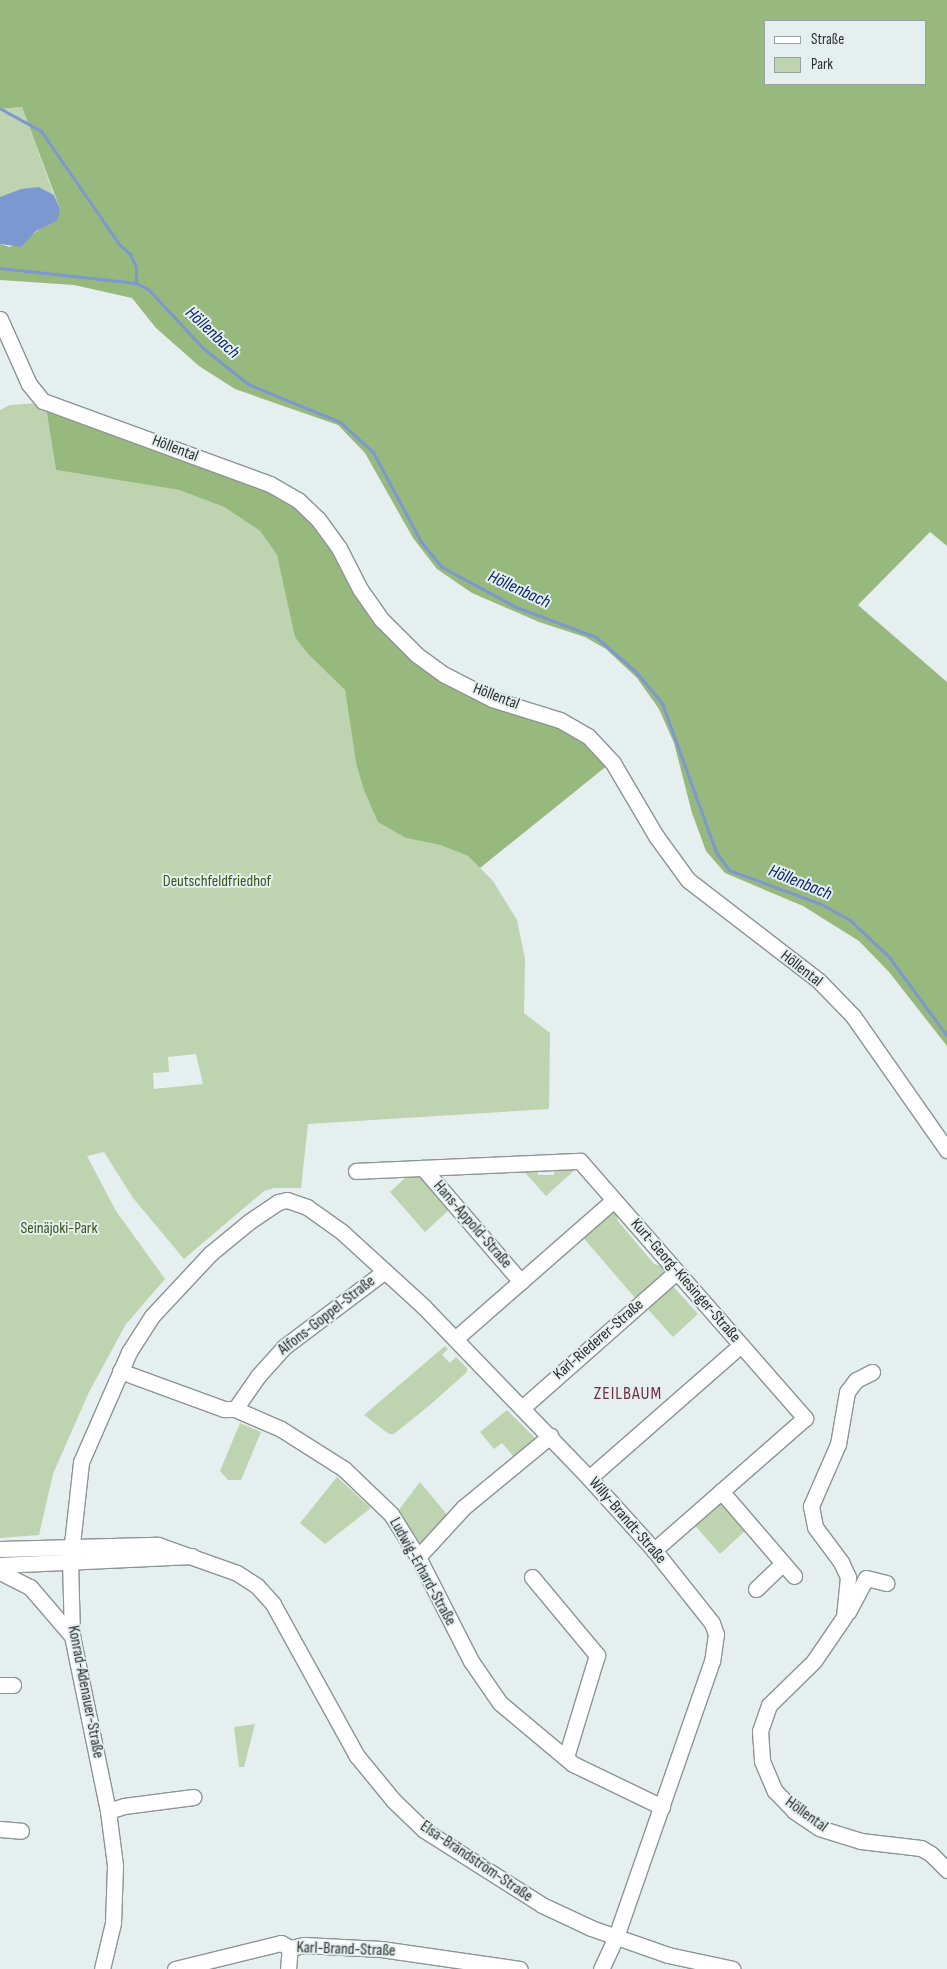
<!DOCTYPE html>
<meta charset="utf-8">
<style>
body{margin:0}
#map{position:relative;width:947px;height:1969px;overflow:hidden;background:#e5efef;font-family:"Sofia Sans Condensed",sans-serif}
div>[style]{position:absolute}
.green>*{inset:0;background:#bed3af}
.forest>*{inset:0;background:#98b97e}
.water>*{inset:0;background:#7d97d0}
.stream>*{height:3px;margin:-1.5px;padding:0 1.5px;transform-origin:1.5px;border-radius:1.5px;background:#7d97d0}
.roads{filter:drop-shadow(1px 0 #8c9494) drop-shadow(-1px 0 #8c9494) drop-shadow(0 1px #8c9494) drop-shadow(0 -1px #8c9494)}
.minor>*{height:15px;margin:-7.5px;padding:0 7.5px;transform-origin:7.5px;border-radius:7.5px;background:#fff}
span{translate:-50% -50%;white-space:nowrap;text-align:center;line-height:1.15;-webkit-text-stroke:4px #e5efef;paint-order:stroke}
.street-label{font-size:16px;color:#2a2d2d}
.park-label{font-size:16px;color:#375618}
.water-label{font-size:18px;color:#0e2769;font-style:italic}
.neighbourhood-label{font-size:18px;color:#722d42;letter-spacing:1px}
.legend{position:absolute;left:764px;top:20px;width:162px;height:65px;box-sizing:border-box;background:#e5efef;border:1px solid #9aa1a1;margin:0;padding:6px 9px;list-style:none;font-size:15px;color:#2a2d2d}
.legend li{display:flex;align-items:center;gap:10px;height:25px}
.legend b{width:25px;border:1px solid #9aa1a1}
</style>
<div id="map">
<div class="green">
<div style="clip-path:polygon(22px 107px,54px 195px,39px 187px,0 197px,0 109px)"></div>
<div style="clip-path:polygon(evenodd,39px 403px,46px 408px,56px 470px,179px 490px,224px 507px,260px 531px,277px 555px,308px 654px,345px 690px,356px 763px,406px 838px,440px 845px,468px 856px,493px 881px,517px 920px,525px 959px,524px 1013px,550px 1033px,549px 1109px,308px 1124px,301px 1188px,274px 1188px,264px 1191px,184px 1259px,133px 1198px,104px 1152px,87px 1156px,116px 1211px,165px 1279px,126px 1324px,89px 1392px,53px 1474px,39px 1535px,0 1538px,0 410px,10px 405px,39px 403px,196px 1054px,203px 1084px,154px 1089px,153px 1073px,169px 1072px,168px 1057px,196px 1054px)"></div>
<div style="clip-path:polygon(554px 1166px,578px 1167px,546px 1196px,521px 1168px,537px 1167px,538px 1175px,554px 1175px)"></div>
<div style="clip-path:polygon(418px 1172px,450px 1209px,425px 1232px,390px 1192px,404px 1179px,404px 1173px)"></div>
<div style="clip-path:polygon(608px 1210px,615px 1211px,618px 1221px,654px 1264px,665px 1267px,664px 1275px,636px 1299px,580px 1234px)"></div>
<div style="clip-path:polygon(670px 1283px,698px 1314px,673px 1337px,645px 1306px)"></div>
<div style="clip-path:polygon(445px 1346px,448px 1349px,442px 1355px,450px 1363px,456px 1357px,467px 1368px,467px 1372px,431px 1404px,394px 1434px,389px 1434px,364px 1415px)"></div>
<div style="clip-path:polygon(507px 1410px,535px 1438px,535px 1443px,515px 1458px,502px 1443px,494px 1449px,480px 1432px)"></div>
<div style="clip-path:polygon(240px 1423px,261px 1432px,241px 1480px,228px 1480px,220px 1471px)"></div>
<div style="clip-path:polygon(337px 1477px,371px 1508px,325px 1544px,300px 1523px)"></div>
<div style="clip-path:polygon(420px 1482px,449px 1517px,422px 1545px,398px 1511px)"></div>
<div style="clip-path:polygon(714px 1502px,721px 1502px,746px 1530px,720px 1554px,692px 1522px)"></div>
<div style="clip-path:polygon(255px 1724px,244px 1767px,239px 1767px,234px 1727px)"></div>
</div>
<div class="forest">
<div style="clip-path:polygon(evenodd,0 0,947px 0,947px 546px,930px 532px,858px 605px,947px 682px,947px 1046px,889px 972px,859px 941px,803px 906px,725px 873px,706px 851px,692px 813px,674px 743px,659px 709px,637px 678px,606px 649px,585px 637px,539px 622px,472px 593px,437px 569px,413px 538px,365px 453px,338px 425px,235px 389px,199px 366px,156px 328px,132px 298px,74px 285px,0 280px,0 244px,10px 247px,28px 238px,45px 225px,51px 224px,60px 209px,22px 107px,0 109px,0 0,766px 21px,926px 21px,926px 84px,766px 84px,766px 21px)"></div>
<div style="clip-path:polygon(46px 408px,256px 484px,284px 500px,307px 518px,326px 542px,347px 577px,399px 648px,557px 724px,583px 740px,608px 765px,480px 868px,468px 856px,440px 845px,406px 838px,378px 822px,364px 790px,356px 763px,345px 690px,308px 654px,295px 637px,277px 555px,260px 531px,224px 507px,179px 490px,56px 470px)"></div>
</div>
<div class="water">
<div style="clip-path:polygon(39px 187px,54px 195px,60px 209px,57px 221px,36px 231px,21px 247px,0 244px,0 197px,21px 189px)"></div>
</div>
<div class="stream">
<div style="left:1px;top:109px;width:46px;rotate:28.8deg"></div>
<div style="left:41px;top:131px;width:137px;rotate:55.4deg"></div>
<div style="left:119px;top:244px;width:15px;rotate:42deg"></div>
<div style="left:130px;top:254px;width:14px;rotate:65deg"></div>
<div style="left:136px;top:267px;width:16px;rotate:90deg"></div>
<div style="left:0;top:268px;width:137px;rotate:6.3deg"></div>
<div style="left:136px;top:283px;width:13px;rotate:27deg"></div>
<div style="left:148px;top:289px;width:81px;rotate:47deg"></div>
<div style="left:203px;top:348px;width:58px;rotate:38.7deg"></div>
<div style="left:248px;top:384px;width:100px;rotate:22.4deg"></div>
<div style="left:340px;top:422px;width:45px;rotate:42.3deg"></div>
<div style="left:373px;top:452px;width:102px;rotate:61.9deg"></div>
<div style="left:421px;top:542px;width:33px;rotate:50deg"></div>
<div style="left:442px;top:567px;width:84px;rotate:28.4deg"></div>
<div style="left:516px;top:607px;width:85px;rotate:20.6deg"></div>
<div style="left:596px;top:637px;width:53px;rotate:41.2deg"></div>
<div style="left:636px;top:672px;width:40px;rotate:50deg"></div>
<div style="left:662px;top:703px;width:158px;rotate:70.1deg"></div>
<div style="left:716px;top:852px;width:22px;rotate:54deg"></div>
<div style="left:729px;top:870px;width:98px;rotate:20.3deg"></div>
<div style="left:821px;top:904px;width:33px;rotate:29deg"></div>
<div style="left:850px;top:920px;width:54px;rotate:43.5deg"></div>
<div style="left:889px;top:957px;width:98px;rotate:53.7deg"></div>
</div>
<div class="roads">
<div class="minor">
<div style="left:0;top:319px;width:71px;rotate:66deg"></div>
<div style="left:29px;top:384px;width:22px;rotate:51deg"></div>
<div style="left:43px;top:401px;width:242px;rotate:20.1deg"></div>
<div style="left:270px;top:484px;width:32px;rotate:30deg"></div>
<div style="left:298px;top:500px;width:28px;rotate:44deg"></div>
<div style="left:318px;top:519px;width:36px;rotate:54deg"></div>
<div style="left:339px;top:548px;width:46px;rotate:62.9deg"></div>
<div style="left:360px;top:589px;width:38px;rotate:55deg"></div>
<div style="left:382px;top:620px;width:49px;rotate:45deg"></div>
<div style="left:417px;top:655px;width:34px;rotate:36deg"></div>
<div style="left:445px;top:675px;width:53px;rotate:27.1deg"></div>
<div style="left:492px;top:699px;width:71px;rotate:17.2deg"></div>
<div style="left:560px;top:720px;width:32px;rotate:30deg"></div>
<div style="left:588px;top:736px;width:37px;rotate:47deg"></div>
<div style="left:613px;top:763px;width:85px;rotate:59.5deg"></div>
<div style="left:656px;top:836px;width:54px;rotate:54deg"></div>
<div style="left:688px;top:880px;width:165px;rotate:37.6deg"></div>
<div style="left:819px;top:981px;width:49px;rotate:45.8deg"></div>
<div style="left:853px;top:1016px;width:164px;rotate:55deg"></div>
<div style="left:423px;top:1168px;width:150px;rotate:49.3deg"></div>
<div style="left:356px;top:1171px;width:224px;rotate:-2.6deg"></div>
<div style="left:580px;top:1161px;width:342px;rotate:48.8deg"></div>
<div style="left:805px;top:1418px;width:201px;rotate:138.8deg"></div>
<div style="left:455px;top:1339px;width:211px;rotate:-41.2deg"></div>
<div style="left:120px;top:1371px;width:111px;rotate:20.1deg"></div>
<div style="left:224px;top:1409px;width:11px"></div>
<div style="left:235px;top:1409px;width:50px;rotate:23.5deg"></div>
<div style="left:281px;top:1429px;width:75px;rotate:32.4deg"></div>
<div style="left:344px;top:1469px;width:65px;rotate:43.8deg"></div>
<div style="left:391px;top:1514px;width:51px;rotate:57.9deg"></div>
<div style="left:418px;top:1557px;width:117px;rotate:63deg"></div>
<div style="left:471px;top:1661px;width:51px;rotate:55.4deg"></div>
<div style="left:500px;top:1703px;width:95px;rotate:39.9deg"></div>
<div style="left:573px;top:1764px;width:99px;rotate:25.8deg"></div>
<div style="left:872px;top:1372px;width:18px;rotate:153deg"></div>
<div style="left:856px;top:1380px;width:15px;rotate:127deg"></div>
<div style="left:847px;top:1392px;width:53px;rotate:99.8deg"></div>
<div style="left:838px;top:1444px;width:68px;rotate:113.5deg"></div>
<div style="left:811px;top:1506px;width:21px;rotate:79deg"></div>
<div style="left:815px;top:1527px;width:44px;rotate:53.4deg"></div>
<div style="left:841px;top:1562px;width:17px;rotate:65deg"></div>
<div style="left:848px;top:1577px;width:40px;rotate:95.7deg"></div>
<div style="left:844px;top:1617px;width:53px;rotate:124.3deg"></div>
<div style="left:814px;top:1661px;width:63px;rotate:135.6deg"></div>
<div style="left:769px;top:1705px;width:28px;rotate:109deg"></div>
<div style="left:760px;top:1731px;width:30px;rotate:86deg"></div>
<div style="left:762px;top:1761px;width:33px;rotate:67deg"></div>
<div style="left:775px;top:1791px;width:28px;rotate:46deg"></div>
<div style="left:794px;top:1811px;width:30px;rotate:34deg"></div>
<div style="left:819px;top:1828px;width:44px;rotate:17.2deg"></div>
<div style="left:861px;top:1841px;width:60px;rotate:6.7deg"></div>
<div style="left:921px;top:1848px;width:12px;rotate:31deg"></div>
<div style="left:931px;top:1854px;width:23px;rotate:45deg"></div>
<div style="left:522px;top:1408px;width:205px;rotate:-41.4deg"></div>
<div style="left:235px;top:1409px;width:40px;rotate:-55.1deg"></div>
<div style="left:258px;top:1376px;width:39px;rotate:-48deg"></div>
<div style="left:284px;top:1347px;width:126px;rotate:-37deg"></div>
<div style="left:589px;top:1478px;width:202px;rotate:-41.2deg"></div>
<div style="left:721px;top:1491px;width:112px;rotate:49.3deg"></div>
<div style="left:0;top:1549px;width:158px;rotate:-1.5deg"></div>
<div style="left:158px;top:1545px;width:84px;rotate:19.5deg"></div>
<div style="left:237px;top:1573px;width:24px;rotate:33deg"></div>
<div style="left:257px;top:1586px;width:24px;rotate:48deg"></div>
<div style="left:273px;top:1604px;width:174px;rotate:61.1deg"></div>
<div style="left:357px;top:1756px;width:57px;rotate:50.7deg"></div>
<div style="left:393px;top:1800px;width:43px;rotate:44.1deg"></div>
<div style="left:424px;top:1830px;width:140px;rotate:32.4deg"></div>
<div style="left:542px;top:1905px;width:54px;rotate:25.1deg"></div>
<div style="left:591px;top:1928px;width:82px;rotate:19.3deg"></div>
<div style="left:668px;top:1955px;width:66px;rotate:12.2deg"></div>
<div style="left:418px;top:1557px;width:68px;rotate:-47.4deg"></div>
<div style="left:464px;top:1507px;width:112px;rotate:-39.5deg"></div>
<div style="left:0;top:1565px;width:192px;rotate:-2.7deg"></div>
<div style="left:0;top:1572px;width:34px;rotate:27deg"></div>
<div style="left:30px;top:1587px;width:65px;rotate:49.4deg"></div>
<div style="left:532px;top:1577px;width:102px;rotate:50.2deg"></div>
<div style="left:597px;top:1655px;width:107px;rotate:106.9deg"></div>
<div style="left:756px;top:1589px;width:37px;rotate:-44deg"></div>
<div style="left:848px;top:1612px;width:38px;rotate:-62deg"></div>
<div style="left:866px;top:1578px;width:21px;rotate:14deg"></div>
<div style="left:0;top:1685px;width:13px"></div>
<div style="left:108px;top:1811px;width:17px;rotate:-17deg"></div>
<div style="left:124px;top:1806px;width:70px;rotate:-7.4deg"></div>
<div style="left:0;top:1829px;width:21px;rotate:5deg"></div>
<div style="left:102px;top:1969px;width:47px;rotate:-76.6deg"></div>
<div style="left:113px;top:1923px;width:58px;rotate:-88deg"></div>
<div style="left:115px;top:1865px;width:54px;rotate:-97.4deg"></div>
<div style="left:108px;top:1811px;width:179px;rotate:-101.6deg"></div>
<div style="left:72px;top:1636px;width:74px;rotate:-91.5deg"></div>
<div style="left:70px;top:1562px;width:101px;rotate:-83.7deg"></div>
<div style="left:81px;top:1462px;width:120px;rotate:-66.4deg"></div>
<div style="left:129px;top:1352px;width:43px;rotate:-57.4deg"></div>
<div style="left:152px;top:1316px;width:86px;rotate:-46.9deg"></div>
<div style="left:211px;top:1253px;width:50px;rotate:-39.4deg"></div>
<div style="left:250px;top:1221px;width:34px;rotate:-34deg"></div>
<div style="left:278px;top:1202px;width:9px;rotate:-13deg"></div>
<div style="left:287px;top:1200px;width:21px;rotate:19deg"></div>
<div style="left:307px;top:1207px;width:43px;rotate:35.5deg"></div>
<div style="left:342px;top:1232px;width:111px;rotate:42.4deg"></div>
<div style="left:424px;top:1307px;width:238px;rotate:46deg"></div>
<div style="left:589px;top:1478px;width:97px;rotate:47.9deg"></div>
<div style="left:654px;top:1550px;width:93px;rotate:51.5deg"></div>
<div style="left:712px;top:1623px;width:12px;rotate:70deg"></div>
<div style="left:716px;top:1634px;width:27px;rotate:98deg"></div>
<div style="left:712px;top:1661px;width:292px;rotate:109.2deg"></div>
<div style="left:616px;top:1937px;width:35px;rotate:115deg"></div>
<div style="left:175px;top:1969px;width:109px;rotate:-13.8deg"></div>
<div style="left:281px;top:1943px;width:10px;rotate:29deg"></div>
<div style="left:290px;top:1948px;width:14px;rotate:-12deg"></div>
<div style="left:304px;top:1945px;width:77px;rotate:3deg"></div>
<div style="left:381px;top:1949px;width:140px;rotate:8.2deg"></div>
<div style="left:288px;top:1969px;width:21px;rotate:-85deg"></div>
</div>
</div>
<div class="street-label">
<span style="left:175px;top:449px;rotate:21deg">Höllental</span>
<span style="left:496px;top:697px;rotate:21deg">Höllental</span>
<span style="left:801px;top:969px;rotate:38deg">Höllental</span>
<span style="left:472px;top:1225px;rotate:49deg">Hans-Appold-Straße</span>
<span style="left:685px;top:1281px;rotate:49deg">Kurt-Georg-Kiesinger-Straße</span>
<span style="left:327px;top:1316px;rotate:-38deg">Alfons-Goppel-Straße</span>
<span style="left:599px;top:1340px;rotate:-41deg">Karl-Riederer-Straße</span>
<span style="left:627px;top:1521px;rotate:49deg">Willy-Brandt-Straße</span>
<span style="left:422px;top:1572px;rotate:61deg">Ludwig-Erhard-Straße</span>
<span style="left:85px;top:1692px;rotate:79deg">Konrad-Adenauer-Straße</span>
<span style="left:806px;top:1815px;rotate:36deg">Höllental</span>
<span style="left:476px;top:1862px;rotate:34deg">Elsa-Brändström-Straße</span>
<span style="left:346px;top:1950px;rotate:2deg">Karl-Brand-Straße</span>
</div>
<div class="park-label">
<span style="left:217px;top:882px">Deutschfeldfriedhof</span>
<span style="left:59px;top:1229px">Seinäjoki-Park</span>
</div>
<div class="water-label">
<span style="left:212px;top:333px;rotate:43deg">Höllenbach</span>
<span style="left:519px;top:590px;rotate:25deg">Höllenbach</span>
<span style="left:800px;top:883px;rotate:22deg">Höllenbach</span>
</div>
<div class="neighbourhood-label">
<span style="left:628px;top:1394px">ZEILBAUM</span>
</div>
<ul class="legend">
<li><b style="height:6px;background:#fff"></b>Straße</li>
<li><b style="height:14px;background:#bed3af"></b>Park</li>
</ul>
</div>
